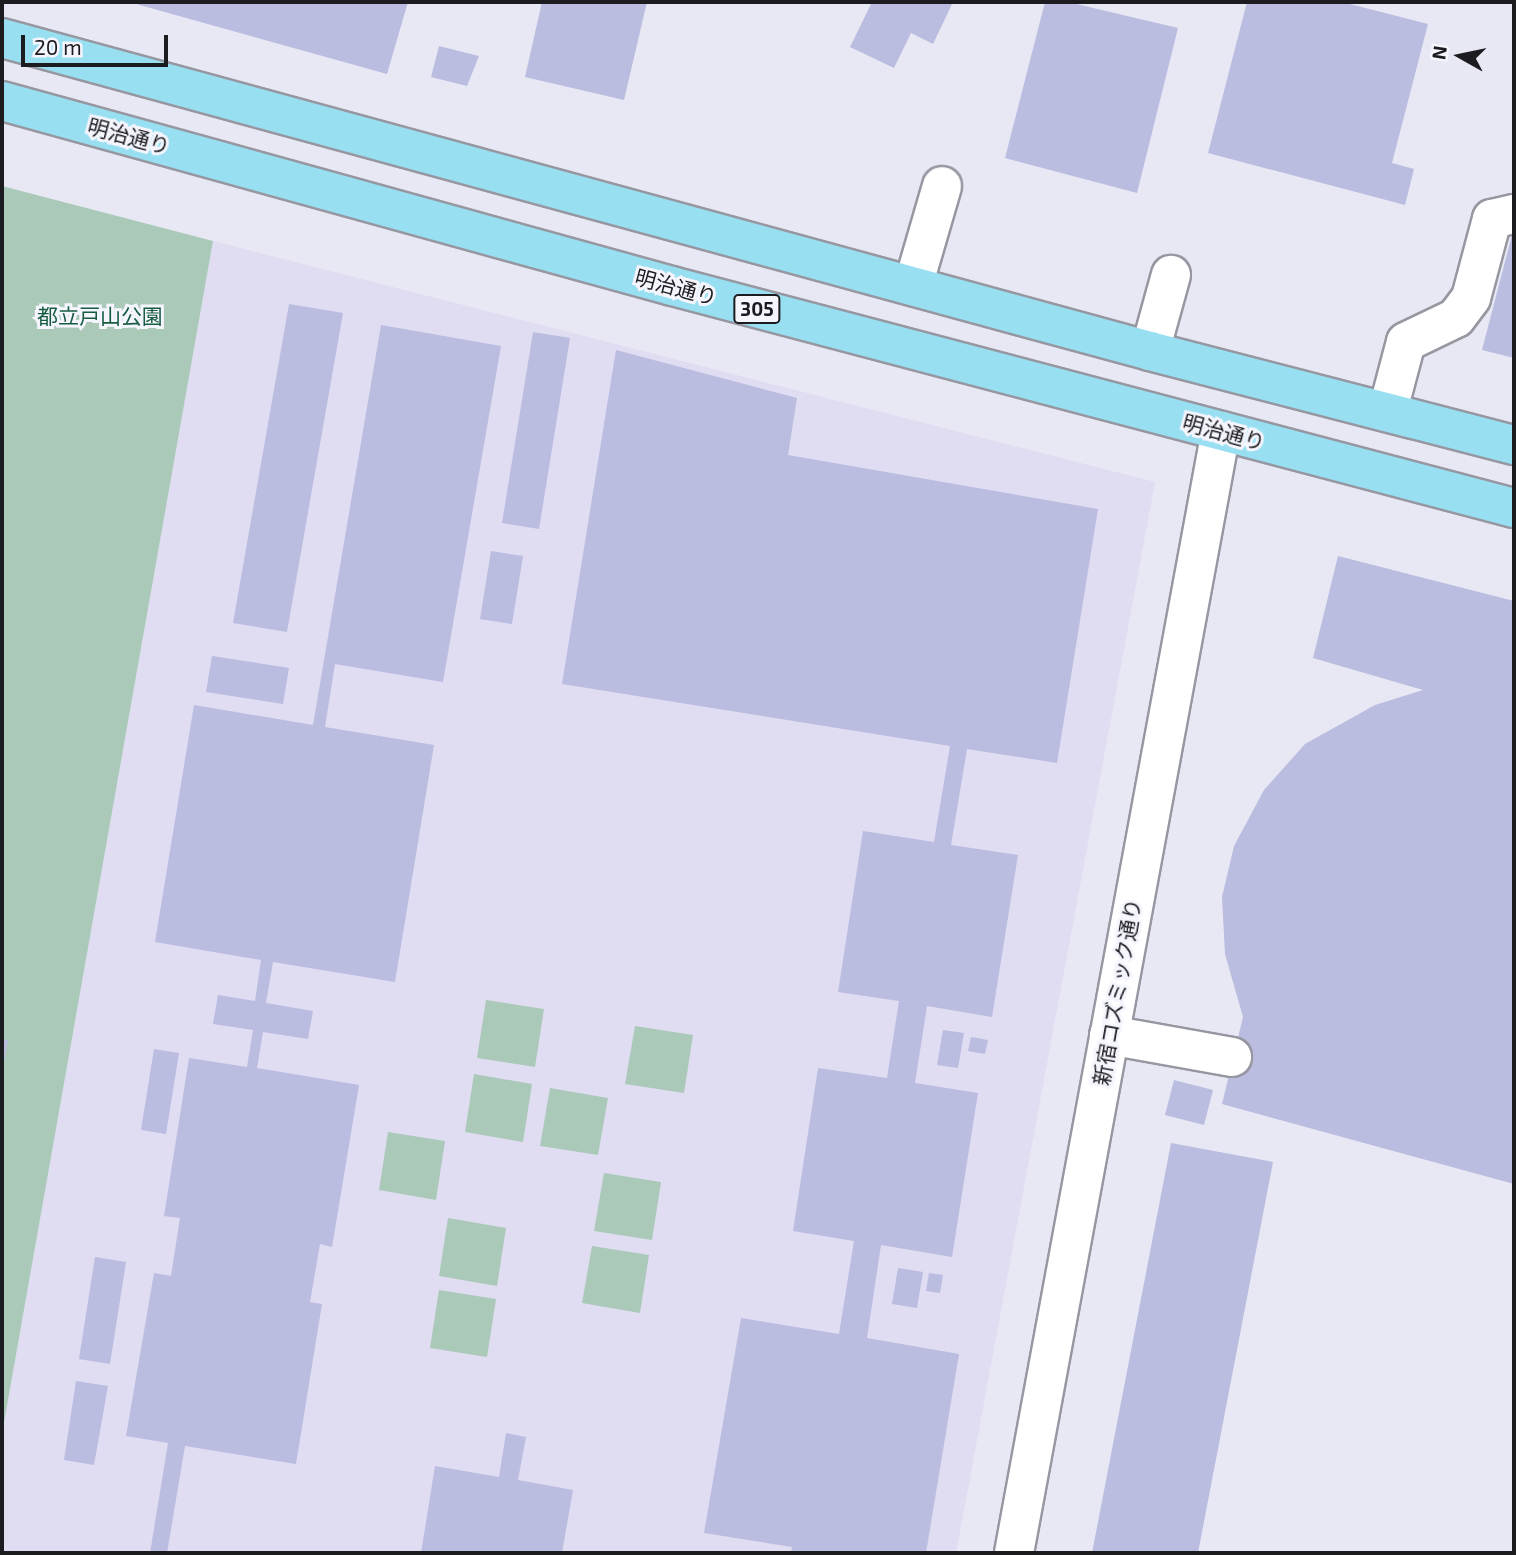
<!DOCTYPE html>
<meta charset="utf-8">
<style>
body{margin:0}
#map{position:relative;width:1516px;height:1555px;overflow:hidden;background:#e7e8f3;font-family:"Exo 2","Noto Sans JP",sans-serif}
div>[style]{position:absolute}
.education>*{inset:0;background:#e0dcf2}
.green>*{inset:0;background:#aac9b9}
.building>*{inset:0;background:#babce0}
.roads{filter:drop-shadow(2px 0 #9697a1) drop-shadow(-2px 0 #9697a1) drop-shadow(0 2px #9697a1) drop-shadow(0 -2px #9697a1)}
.minor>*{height:38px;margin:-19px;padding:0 19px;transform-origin:19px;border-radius:19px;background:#fff}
.major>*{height:38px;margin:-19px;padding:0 19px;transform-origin:19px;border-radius:19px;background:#98dff1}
span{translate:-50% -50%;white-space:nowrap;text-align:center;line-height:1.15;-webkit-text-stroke:6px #f5f5fe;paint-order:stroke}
.shield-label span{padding:2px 5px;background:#f5f5fe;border:2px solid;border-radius:5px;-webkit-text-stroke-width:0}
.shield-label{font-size:19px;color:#1c1c20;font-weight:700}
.street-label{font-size:21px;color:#1c1c20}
.park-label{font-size:21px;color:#175b40}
.frame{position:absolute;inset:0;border:4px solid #1c1c20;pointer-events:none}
.north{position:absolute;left:1425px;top:21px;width:70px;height:70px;-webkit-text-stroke:5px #f5f5fe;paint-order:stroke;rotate:279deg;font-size:19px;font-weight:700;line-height:28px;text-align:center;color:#1c1c20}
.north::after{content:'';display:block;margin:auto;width:24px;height:32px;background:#1c1c20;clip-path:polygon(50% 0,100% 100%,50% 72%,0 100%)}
.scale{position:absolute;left:21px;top:35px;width:147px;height:32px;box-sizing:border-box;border:4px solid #1c1c20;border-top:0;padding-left:9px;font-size:21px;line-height:24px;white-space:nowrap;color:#1c1c20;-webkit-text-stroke:5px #f5f5fe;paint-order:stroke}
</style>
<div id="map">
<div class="education">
<div style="clip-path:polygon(213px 241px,1155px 482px,956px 1553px,2px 1553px,2px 1434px)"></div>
</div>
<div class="green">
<div style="clip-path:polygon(2px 186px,213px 241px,2px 1434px)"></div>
<div style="clip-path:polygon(486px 1000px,544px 1009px,535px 1067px,477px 1058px)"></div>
<div style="clip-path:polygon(635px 1026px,693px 1035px,684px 1093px,625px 1084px)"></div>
<div style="clip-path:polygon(474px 1074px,532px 1084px,523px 1142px,465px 1132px)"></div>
<div style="clip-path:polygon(550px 1088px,608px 1098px,598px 1155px,540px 1146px)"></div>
<div style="clip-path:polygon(388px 1132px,445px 1141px,436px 1200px,379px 1190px)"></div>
<div style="clip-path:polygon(604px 1173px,661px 1182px,652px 1240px,594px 1231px)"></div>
<div style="clip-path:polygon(448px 1218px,506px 1228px,497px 1286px,439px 1276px)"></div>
<div style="clip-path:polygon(592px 1246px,649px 1255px,640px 1313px,582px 1303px)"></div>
<div style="clip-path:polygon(439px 1290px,496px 1299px,487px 1357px,430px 1348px)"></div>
</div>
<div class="building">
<div style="clip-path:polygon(129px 2px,408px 2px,387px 74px)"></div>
<div style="clip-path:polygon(542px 2px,647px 2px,624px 100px,525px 77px)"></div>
<div style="clip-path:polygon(872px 2px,953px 2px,933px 44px,911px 33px,894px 68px,850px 47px)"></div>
<div style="clip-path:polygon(1045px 2px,1068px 2px,1178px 28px,1137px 193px,1005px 158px)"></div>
<div style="clip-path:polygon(1247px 2px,1342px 2px,1428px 24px,1392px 163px,1414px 169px,1405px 205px,1208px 153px)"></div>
<div style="clip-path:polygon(439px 46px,479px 56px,467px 86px,431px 77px)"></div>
<div style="clip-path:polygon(1513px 231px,1514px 231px,1514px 358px,1482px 350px)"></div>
<div style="clip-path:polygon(289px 304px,343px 313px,287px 632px,233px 623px)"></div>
<div style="clip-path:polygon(381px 325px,501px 346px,443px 682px,335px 664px,325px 727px,434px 745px,395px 982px,273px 962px,266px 1003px,313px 1011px,308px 1039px,263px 1032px,257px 1068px,359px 1085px,332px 1247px,320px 1244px,310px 1302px,322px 1304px,296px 1464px,185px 1446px,167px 1553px,150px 1553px,168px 1443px,126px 1436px,154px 1273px,171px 1276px,180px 1218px,164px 1216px,189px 1058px,247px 1067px,253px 1030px,213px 1024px,218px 995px,255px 1001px,261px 960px,155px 942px,194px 705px,313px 725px)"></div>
<div style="clip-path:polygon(533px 332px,570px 338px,539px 529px,502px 523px)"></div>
<div style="clip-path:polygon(616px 350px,797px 398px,788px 455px,1098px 509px,1057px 763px,967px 749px,951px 845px,1018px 855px,992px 1017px,927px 1006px,915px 1083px,978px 1093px,952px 1257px,881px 1245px,867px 1338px,959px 1354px,926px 1553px,791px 1553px,792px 1547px,704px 1533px,741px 1318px,839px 1334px,854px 1241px,793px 1231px,818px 1068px,887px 1078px,899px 1001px,838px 992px,863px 831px,934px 842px,950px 746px,562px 684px)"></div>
<div style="clip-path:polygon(491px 551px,523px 556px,512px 624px,480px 619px)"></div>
<div style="clip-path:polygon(1338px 556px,1514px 601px,1514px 1184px,1222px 1104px,1243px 1017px,1225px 954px,1222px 897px,1234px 846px,1264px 790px,1305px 744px,1375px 705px,1423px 690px,1313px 658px)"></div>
<div style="clip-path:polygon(212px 656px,289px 668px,283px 704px,206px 692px)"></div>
<div style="clip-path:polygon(943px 1030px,964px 1033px,958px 1068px,937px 1065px)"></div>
<div style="clip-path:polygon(971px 1037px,988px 1040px,985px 1054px,968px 1051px)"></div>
<div style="clip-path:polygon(2px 1039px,8px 1040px,3px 1069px,2px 1069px)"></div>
<div style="clip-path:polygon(154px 1049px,179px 1053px,166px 1134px,141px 1130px)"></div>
<div style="clip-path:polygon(1174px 1080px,1213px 1090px,1204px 1125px,1165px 1115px)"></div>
<div style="clip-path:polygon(1171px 1143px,1273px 1162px,1198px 1553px,1092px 1553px)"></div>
<div style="clip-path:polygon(95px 1257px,126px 1262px,110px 1364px,79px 1359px)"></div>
<div style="clip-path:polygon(898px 1268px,923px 1272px,917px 1308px,892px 1304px)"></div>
<div style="clip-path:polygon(929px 1273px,943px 1275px,940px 1293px,926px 1291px)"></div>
<div style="clip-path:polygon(76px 1381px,108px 1386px,94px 1465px,64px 1460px)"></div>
<div style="clip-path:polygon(506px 1433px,526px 1437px,518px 1480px,573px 1490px,562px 1553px,421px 1553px,435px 1466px,499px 1477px)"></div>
</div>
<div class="roads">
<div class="minor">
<div style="left:913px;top:286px;width:104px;rotate:-73.8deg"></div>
<div style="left:1150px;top:351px;width:79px;rotate:-74.6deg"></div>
<div style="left:1388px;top:410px;width:70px;rotate:-75.2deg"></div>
<div style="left:1406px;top:342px;width:55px;rotate:-25.6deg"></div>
<div style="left:1456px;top:318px;width:25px;rotate:-53deg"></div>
<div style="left:1471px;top:298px;width:82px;rotate:-75.1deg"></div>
<div style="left:1492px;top:219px;width:23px;rotate:-13deg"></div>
<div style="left:1109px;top:1035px;width:125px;rotate:10.1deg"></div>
<div style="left:1014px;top:1553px;width:1141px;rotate:-79.55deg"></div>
</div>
<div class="major">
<div style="left:2px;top:38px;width:1190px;rotate:15.25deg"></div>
<div style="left:1150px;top:351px;width:376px;rotate:14.5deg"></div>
<div style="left:2px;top:101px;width:695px;rotate:15.44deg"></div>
<div style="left:672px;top:286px;width:871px;rotate:14.77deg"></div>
</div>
</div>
<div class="shield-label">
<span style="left:757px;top:309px">305</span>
</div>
<div class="street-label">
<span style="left:129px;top:136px;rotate:15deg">明治通り</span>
<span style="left:676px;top:287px;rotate:15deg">明治通り</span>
<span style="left:1224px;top:432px;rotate:15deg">明治通り</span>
<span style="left:1117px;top:992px;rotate:-80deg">新宿コズミック通り</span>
</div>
<div class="park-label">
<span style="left:100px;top:316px">都立戸山公園</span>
</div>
<div class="frame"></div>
<div class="north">N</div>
<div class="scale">20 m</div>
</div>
